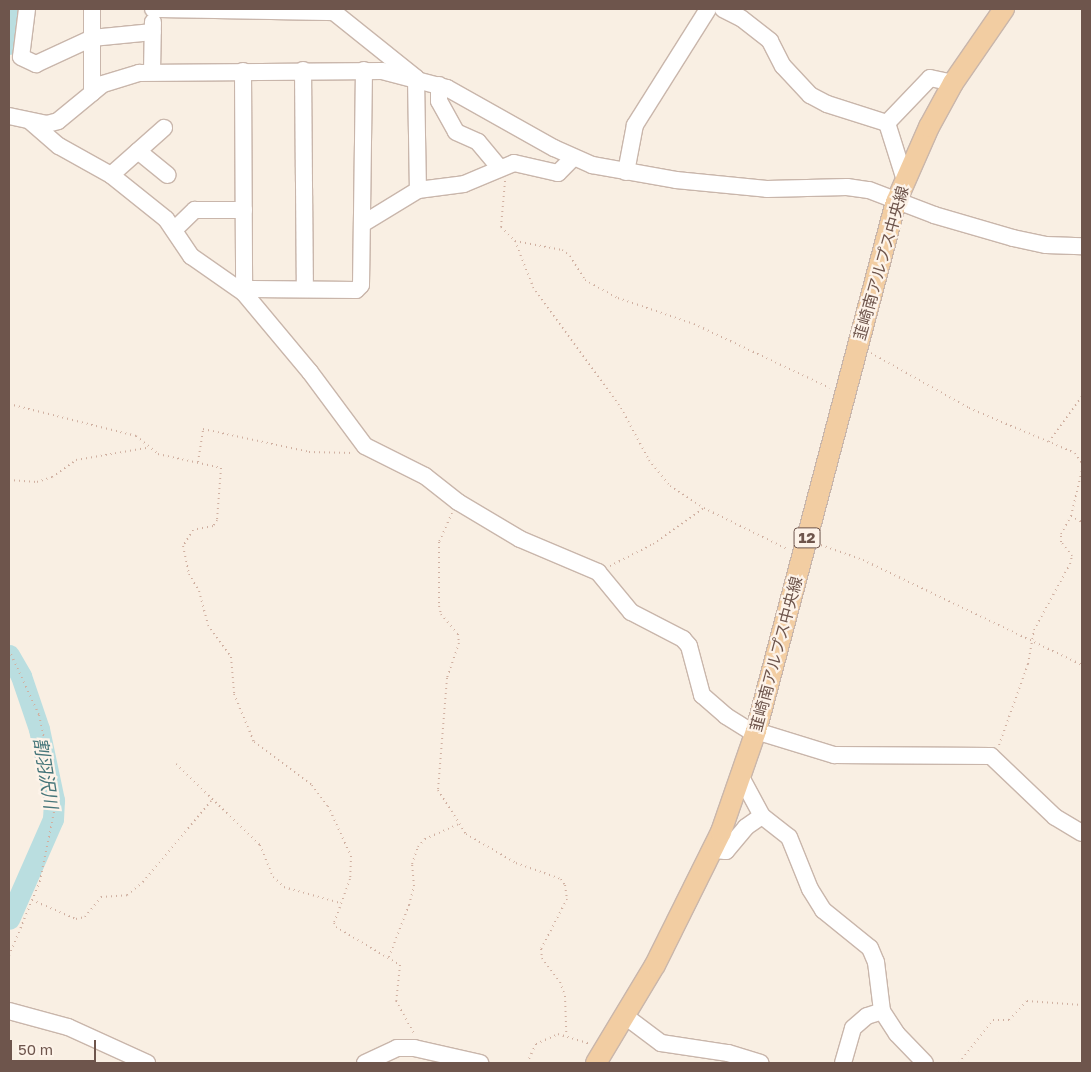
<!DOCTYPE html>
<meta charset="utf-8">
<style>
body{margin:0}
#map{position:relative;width:1091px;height:1072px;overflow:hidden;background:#f9efe3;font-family:"Golos Text","Noto Sans JP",sans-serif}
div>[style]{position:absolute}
.river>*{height:21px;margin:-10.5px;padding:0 10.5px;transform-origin:10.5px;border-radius:10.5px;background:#badee0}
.path>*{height:2px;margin-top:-1px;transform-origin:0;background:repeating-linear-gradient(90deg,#d0b0a1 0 1px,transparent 0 5px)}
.roads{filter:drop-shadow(1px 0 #c9b6ab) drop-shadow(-1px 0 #c9b6ab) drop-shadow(0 1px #c9b6ab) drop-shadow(0 -1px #c9b6ab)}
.minor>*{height:16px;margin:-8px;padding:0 8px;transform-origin:8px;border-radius:8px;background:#fff}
.major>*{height:20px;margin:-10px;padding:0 10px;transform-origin:10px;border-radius:10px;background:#f2cda2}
span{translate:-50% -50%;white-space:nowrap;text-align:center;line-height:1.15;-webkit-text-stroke:4.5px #fdf3e9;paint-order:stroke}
.shield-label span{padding:1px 4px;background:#fdf3e9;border:1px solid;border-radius:4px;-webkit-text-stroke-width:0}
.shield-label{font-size:15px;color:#6e554c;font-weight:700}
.street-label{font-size:16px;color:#6e554c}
.water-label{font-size:18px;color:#457579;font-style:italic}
.frame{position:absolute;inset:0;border:10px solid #6e554c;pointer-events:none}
.scale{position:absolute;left:10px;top:1040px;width:86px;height:22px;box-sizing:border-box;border:2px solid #6e554c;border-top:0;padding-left:6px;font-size:15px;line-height:18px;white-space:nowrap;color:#6e554c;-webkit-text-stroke:4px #fdf3e9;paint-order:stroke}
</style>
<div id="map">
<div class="river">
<div style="left:9px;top:44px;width:35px;rotate:-82deg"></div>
<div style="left:9px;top:655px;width:24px;rotate:60deg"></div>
<div style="left:21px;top:676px;width:56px;rotate:71.2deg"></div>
<div style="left:39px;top:729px;width:73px;rotate:78.1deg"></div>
<div style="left:54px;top:800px;width:19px;rotate:93deg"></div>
<div style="left:53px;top:819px;width:109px;rotate:113.7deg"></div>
</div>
<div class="path">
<div style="left:505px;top:181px;width:46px;rotate:95deg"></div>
<div style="left:501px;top:227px;width:20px;rotate:45deg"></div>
<div style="left:515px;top:241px;width:48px;rotate:10.8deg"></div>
<div style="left:562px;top:250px;width:10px;rotate:37deg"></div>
<div style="left:570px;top:256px;width:28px;rotate:58deg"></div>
<div style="left:585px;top:280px;width:38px;rotate:29deg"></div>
<div style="left:618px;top:298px;width:80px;rotate:18.9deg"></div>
<div style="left:694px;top:324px;width:150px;rotate:25.2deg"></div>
<div style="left:515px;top:241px;width:49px;rotate:68.6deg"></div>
<div style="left:533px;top:287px;width:150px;rotate:54deg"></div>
<div style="left:621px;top:408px;width:59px;rotate:61.7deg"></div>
<div style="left:649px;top:460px;width:33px;rotate:51deg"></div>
<div style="left:670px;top:486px;width:40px;rotate:32.9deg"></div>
<div style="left:704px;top:508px;width:93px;rotate:26.3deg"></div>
<div style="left:871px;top:353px;width:112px;rotate:29.3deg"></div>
<div style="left:969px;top:408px;width:115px;rotate:23deg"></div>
<div style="left:1075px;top:453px;width:12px;rotate:55deg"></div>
<div style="left:9px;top:404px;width:131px;rotate:14.1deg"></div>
<div style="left:136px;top:436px;width:28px;rotate:39deg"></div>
<div style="left:158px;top:454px;width:65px;rotate:12.5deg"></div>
<div style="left:221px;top:468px;width:52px;rotate:94.4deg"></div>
<div style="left:217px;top:520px;width:7px;rotate:124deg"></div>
<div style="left:213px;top:526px;width:20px;rotate:169deg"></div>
<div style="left:193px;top:530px;width:19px;rotate:122deg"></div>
<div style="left:183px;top:546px;width:29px;rotate:78deg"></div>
<div style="left:189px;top:574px;width:20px;rotate:60deg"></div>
<div style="left:199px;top:591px;width:35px;rotate:75deg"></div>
<div style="left:208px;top:625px;width:39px;rotate:54deg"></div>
<div style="left:231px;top:657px;width:37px;rotate:85deg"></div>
<div style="left:234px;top:694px;width:52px;rotate:67.4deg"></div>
<div style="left:254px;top:742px;width:72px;rotate:36.6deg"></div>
<div style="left:312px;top:785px;width:26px;rotate:53deg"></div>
<div style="left:328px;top:806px;width:55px;rotate:65.3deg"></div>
<div style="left:351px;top:856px;width:23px;rotate:92deg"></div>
<div style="left:350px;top:879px;width:47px;rotate:110deg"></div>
<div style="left:334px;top:923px;width:4px;rotate:63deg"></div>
<div style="left:336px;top:927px;width:74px;rotate:30.7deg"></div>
<div style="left:400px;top:965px;width:36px;rotate:96deg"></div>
<div style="left:396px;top:1001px;width:39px;rotate:61deg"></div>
<div style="left:1049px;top:442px;width:57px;rotate:-54.3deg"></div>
<div style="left:198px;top:462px;width:33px;rotate:-81deg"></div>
<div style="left:203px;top:429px;width:108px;rotate:12.2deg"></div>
<div style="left:309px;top:452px;width:44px;rotate:1.3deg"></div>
<div style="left:9px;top:480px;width:28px;rotate:4deg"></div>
<div style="left:37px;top:482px;width:16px;rotate:-18deg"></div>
<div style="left:52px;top:477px;width:29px;rotate:-35deg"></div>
<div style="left:76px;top:460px;width:71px;rotate:-9.7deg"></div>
<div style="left:452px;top:513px;width:32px;rotate:114deg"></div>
<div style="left:439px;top:542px;width:64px;rotate:90deg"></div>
<div style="left:439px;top:606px;width:8px;rotate:76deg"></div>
<div style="left:441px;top:614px;width:26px;rotate:50deg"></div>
<div style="left:458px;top:634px;width:9px;rotate:84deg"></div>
<div style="left:459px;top:643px;width:37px;rotate:109deg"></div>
<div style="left:447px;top:678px;width:112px;rotate:94.6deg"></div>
<div style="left:438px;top:790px;width:52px;rotate:57.5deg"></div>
<div style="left:466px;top:834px;width:58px;rotate:30.1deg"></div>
<div style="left:516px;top:863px;width:48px;rotate:19.6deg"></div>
<div style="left:561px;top:879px;width:7px;rotate:56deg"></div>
<div style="left:565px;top:885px;width:14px;rotate:82deg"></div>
<div style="left:567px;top:899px;width:56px;rotate:117.5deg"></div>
<div style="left:541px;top:949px;width:9px;rotate:84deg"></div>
<div style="left:542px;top:958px;width:30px;rotate:53deg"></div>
<div style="left:560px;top:982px;width:15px;rotate:70deg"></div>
<div style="left:565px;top:996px;width:38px;rotate:88deg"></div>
<div style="left:1071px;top:516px;width:13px;rotate:29deg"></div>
<div style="left:821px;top:545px;width:45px;rotate:19.7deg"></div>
<div style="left:863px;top:560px;width:243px;rotate:25.6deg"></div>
<div style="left:610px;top:566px;width:48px;rotate:-27.1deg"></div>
<div style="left:653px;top:544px;width:62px;rotate:-35.2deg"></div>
<div style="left:9px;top:650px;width:72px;rotate:65.2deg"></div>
<div style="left:39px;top:715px;width:66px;rotate:77.7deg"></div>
<div style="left:53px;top:779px;width:28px;rotate:86deg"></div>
<div style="left:55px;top:807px;width:76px;rotate:101.5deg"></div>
<div style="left:40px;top:881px;width:81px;rotate:112.5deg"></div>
<div style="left:999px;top:745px;width:86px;rotate:-70.3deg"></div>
<div style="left:1028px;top:664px;width:35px;rotate:-80deg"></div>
<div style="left:1034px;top:630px;width:75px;rotate:-61.4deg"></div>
<div style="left:1070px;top:564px;width:8px;rotate:-76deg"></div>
<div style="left:1072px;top:556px;width:18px;rotate:-128deg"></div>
<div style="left:1061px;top:542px;width:8px;rotate:-90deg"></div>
<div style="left:1061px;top:534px;width:21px;rotate:-61deg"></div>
<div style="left:1071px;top:516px;width:47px;rotate:-76.6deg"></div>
<div style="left:176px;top:764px;width:117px;rotate:44deg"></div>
<div style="left:260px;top:845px;width:35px;rotate:68deg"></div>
<div style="left:273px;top:877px;width:15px;rotate:42deg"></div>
<div style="left:284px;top:887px;width:58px;rotate:15.9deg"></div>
<div style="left:32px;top:900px;width:48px;rotate:23.4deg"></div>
<div style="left:76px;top:919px;width:9px;rotate:-13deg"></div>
<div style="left:85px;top:917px;width:26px;rotate:-51deg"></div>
<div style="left:101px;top:897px;width:26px;rotate:-4deg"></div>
<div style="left:127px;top:895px;width:21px;rotate:-39deg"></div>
<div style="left:143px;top:882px;width:106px;rotate:-50deg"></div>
<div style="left:389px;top:957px;width:56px;rotate:-69deg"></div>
<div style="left:409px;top:905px;width:20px;rotate:-75deg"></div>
<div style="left:414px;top:886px;width:22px;rotate:-95deg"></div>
<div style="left:412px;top:864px;width:18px;rotate:-71deg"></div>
<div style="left:418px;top:847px;width:11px;rotate:-49deg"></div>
<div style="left:425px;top:839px;width:36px;rotate:-24deg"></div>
<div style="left:527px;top:1063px;width:21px;rotate:-65deg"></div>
<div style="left:536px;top:1044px;width:24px;rotate:-24deg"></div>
<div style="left:558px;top:1034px;width:34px;rotate:17deg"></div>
<div style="left:959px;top:1063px;width:55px;rotate:-51.7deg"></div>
<div style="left:993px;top:1020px;width:16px"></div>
<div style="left:1009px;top:1020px;width:26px;rotate:-47deg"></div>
<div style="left:1027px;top:1001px;width:55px;rotate:4.2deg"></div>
</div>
<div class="roads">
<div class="minor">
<div style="left:27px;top:9px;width:48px;rotate:97.1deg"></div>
<div style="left:21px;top:57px;width:17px;rotate:25deg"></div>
<div style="left:36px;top:64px;width:62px;rotate:-24.9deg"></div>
<div style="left:92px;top:38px;width:61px;rotate:-5.6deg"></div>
<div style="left:92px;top:9px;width:84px;rotate:90deg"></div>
<div style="left:153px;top:9px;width:180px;rotate:1deg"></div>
<div style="left:330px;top:9px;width:110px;rotate:38.7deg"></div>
<div style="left:416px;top:78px;width:112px;rotate:89deg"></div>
<div style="left:723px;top:9px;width:20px;rotate:27deg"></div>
<div style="left:741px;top:18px;width:37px;rotate:38deg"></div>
<div style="left:770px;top:41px;width:28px;rotate:63deg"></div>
<div style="left:783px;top:66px;width:40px;rotate:47deg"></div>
<div style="left:810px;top:95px;width:19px;rotate:28deg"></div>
<div style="left:827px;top:104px;width:63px;rotate:17.6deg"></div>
<div style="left:887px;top:123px;width:60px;rotate:72.5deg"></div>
<div style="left:303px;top:70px;width:219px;rotate:89.5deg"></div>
<div style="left:243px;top:71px;width:222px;rotate:89.7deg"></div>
<div style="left:244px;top:293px;width:9px;rotate:-27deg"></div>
<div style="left:252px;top:289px;width:104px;rotate:0.6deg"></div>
<div style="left:356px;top:290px;width:7px;rotate:-45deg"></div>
<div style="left:361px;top:285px;width:215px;rotate:-89.2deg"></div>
<div style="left:152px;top:72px;width:50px;rotate:-88.9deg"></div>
<div style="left:439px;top:85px;width:16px;rotate:90deg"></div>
<div style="left:439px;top:101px;width:35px;rotate:61deg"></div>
<div style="left:456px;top:132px;width:24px;rotate:24deg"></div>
<div style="left:478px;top:142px;width:33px;rotate:50deg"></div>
<div style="left:9px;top:116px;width:39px;rotate:12deg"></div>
<div style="left:47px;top:124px;width:11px;rotate:-15deg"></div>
<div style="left:58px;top:121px;width:58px;rotate:-39.4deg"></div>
<div style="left:103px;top:84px;width:38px;rotate:-17deg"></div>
<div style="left:139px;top:73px;width:243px;rotate:-0.5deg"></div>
<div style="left:382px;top:71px;width:67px;rotate:14.7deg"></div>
<div style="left:447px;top:88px;width:123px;rotate:29.3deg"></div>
<div style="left:554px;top:148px;width:42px;rotate:24.1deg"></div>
<div style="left:592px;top:165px;width:85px;rotate:10.1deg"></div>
<div style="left:676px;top:180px;width:91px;rotate:5.6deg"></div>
<div style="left:767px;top:189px;width:80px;rotate:-1.4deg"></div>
<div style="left:847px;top:187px;width:22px;rotate:8deg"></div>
<div style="left:869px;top:190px;width:70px;rotate:21deg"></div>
<div style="left:934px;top:215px;width:82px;rotate:16.2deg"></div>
<div style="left:1013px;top:238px;width:34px;rotate:12deg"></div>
<div style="left:1046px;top:245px;width:36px;rotate:2deg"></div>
<div style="left:31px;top:122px;width:37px;rotate:41deg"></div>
<div style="left:59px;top:146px;width:60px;rotate:29.1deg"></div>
<div style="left:111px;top:175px;width:70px;rotate:38.7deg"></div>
<div style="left:166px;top:219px;width:45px;rotate:56deg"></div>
<div style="left:191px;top:256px;width:65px;rotate:34.9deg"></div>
<div style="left:244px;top:293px;width:103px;rotate:50.1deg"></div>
<div style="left:310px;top:372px;width:92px;rotate:53.4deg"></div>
<div style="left:365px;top:446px;width:67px;rotate:26.6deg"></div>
<div style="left:425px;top:476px;width:42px;rotate:38.2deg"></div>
<div style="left:458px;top:502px;width:72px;rotate:30.8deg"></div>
<div style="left:520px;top:539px;width:85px;rotate:22.9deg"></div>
<div style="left:598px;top:572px;width:52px;rotate:50.5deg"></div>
<div style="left:631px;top:612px;width:59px;rotate:27.4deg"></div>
<div style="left:683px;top:639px;width:9px;rotate:49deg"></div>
<div style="left:689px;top:646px;width:51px;rotate:75.1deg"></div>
<div style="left:702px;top:695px;width:32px;rotate:41deg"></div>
<div style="left:726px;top:716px;width:34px;rotate:32deg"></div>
<div style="left:887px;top:123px;width:62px;rotate:-46.3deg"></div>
<div style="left:930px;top:78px;width:24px;rotate:12deg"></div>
<div style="left:138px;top:151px;width:38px;rotate:39deg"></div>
<div style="left:626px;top:172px;width:48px;rotate:-79.2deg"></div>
<div style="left:635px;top:125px;width:137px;rotate:-57.8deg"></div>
<div style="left:111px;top:175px;width:71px;rotate:-41.6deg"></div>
<div style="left:364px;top:223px;width:63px;rotate:-31.4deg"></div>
<div style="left:418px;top:190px;width:46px;rotate:-7.4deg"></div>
<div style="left:464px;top:184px;width:54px;rotate:-22.8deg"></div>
<div style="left:514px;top:163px;width:45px;rotate:12.8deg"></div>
<div style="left:558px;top:173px;width:21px;rotate:-45deg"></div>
<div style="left:174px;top:230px;width:29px;rotate:-44deg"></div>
<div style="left:195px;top:210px;width:49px"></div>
<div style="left:756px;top:731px;width:82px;rotate:17.1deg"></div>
<div style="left:834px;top:755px;width:157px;rotate:0.4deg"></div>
<div style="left:991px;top:756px;width:88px;rotate:43.6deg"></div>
<div style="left:1055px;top:817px;width:31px;rotate:31deg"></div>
<div style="left:741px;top:777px;width:44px;rotate:61.7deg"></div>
<div style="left:762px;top:816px;width:34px;rotate:38deg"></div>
<div style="left:789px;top:837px;width:56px;rotate:68deg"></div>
<div style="left:810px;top:889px;width:25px;rotate:58deg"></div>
<div style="left:823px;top:910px;width:60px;rotate:39deg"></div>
<div style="left:870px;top:948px;width:15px;rotate:67deg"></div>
<div style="left:876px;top:962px;width:49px;rotate:83deg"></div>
<div style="left:882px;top:1011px;width:27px;rotate:57deg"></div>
<div style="left:897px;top:1034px;width:40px;rotate:46deg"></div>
<div style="left:713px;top:850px;width:13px;rotate:4deg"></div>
<div style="left:726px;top:851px;width:31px;rotate:-50deg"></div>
<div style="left:746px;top:827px;width:19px;rotate:-35deg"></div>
<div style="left:9px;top:1011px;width:61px;rotate:15.2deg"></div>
<div style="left:68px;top:1027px;width:87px;rotate:24.5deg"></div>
<div style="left:625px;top:1016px;width:45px;rotate:36.9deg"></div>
<div style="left:661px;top:1043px;width:68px;rotate:8.5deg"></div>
<div style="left:728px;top:1053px;width:34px;rotate:17deg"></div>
<div style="left:365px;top:1063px;width:35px;rotate:-25deg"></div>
<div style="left:397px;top:1048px;width:17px"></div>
<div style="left:414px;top:1048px;width:68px;rotate:12.8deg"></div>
<div style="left:843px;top:1063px;width:36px;rotate:-74deg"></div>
<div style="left:853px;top:1028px;width:18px;rotate:-41deg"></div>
<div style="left:867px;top:1016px;width:16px;rotate:-18deg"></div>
</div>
<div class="major">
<div style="left:596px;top:1063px;width:114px;rotate:-59deg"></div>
<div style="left:655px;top:965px;width:148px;rotate:-63.6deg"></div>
<div style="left:721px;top:832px;width:107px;rotate:-70.9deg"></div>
<div style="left:756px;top:731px;width:547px;rotate:-75.18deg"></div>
<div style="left:896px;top:202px;width:82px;rotate:-66.3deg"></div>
<div style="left:929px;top:127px;width:50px;rotate:-61.4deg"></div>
<div style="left:953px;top:83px;width:90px;rotate:-55.4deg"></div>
</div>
</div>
<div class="shield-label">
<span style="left:807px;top:538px">12</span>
</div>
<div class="street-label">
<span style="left:881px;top:263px;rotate:-74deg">韮崎南アルプス中央線</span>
<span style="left:776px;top:654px;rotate:-75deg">韮崎南アルプス中央線</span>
</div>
<div class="water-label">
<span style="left:46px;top:773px;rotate:81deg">割羽沢川</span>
</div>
<div class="frame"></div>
<div class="scale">50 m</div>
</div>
